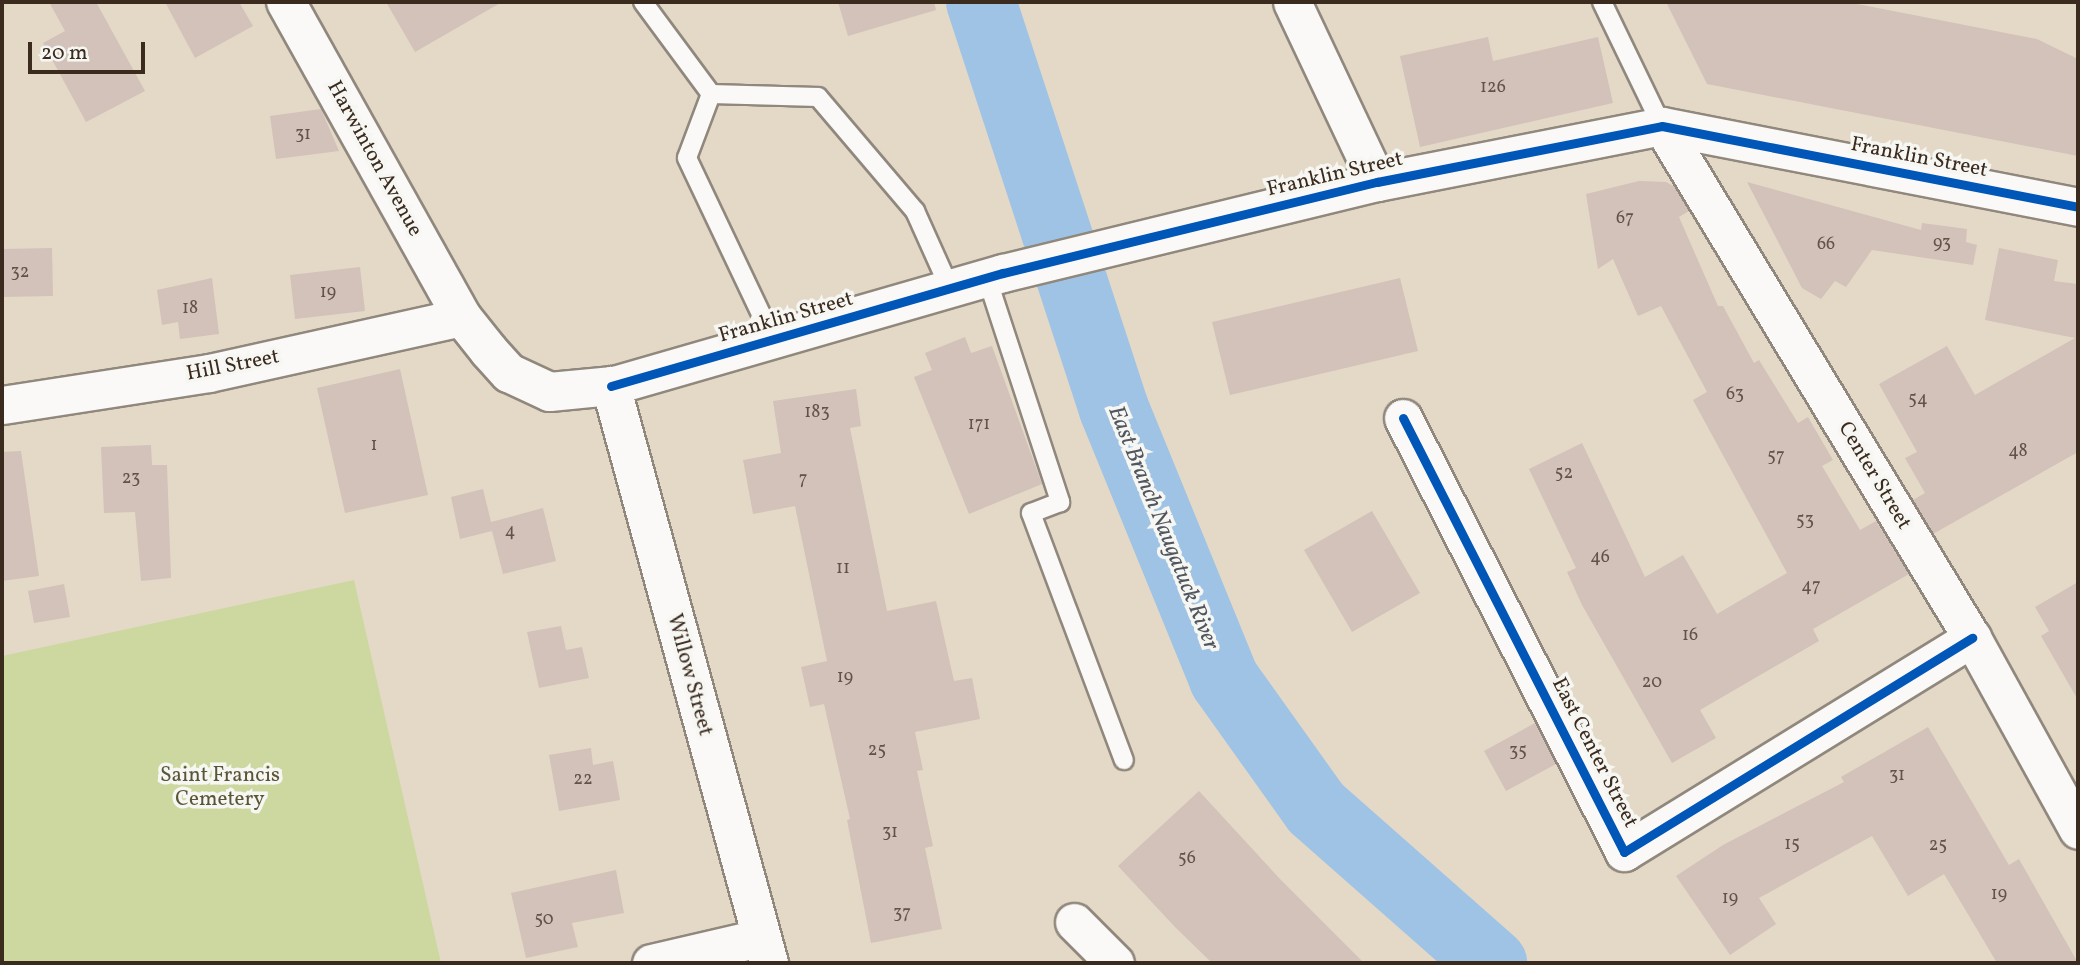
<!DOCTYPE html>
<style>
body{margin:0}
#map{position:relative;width:2080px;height:965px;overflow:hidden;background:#e4d9c7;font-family:Vollkorn,serif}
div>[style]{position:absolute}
.green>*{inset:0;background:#ccd89f}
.river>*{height:70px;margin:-35px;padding:0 35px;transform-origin:35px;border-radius:35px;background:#9fc3e5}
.building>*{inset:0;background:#d2c2ba}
.roads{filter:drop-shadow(2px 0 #90887d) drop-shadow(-2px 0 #90887d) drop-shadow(0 2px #90887d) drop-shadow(0 -2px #90887d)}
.lane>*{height:18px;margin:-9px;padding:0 9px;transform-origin:9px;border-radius:9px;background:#fbf9f7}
.street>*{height:37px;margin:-18.5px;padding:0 18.5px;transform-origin:18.5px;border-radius:18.5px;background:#fbf9f7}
.secondary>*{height:38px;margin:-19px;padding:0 19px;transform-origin:19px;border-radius:19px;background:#fbf9f7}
.cycleway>*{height:9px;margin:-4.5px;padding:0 4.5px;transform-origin:4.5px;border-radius:4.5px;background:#0057b8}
span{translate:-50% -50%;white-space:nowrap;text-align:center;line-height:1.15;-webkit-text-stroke:7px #f6f6f2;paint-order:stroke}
.number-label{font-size:18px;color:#635248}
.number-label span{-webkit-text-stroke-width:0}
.street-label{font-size:21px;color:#3b2a1e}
.park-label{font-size:21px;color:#5a5536}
.water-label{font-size:23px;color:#50555e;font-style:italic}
.frame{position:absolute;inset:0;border:4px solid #3b2a1e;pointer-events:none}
.scale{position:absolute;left:28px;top:42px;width:117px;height:32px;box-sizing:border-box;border:4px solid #3b2a1e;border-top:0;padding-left:9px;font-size:21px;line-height:24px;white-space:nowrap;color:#3b2a1e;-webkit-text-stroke:5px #f6f6f2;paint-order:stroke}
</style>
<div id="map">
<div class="green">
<div style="clip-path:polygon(354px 580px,441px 963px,2px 963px,2px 656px)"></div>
</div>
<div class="river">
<div style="left:981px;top:2px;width:428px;rotate:71.9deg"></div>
<div style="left:1114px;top:409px;width:292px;rotate:67.8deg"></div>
<div style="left:1224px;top:679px;width:158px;rotate:54.5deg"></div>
<div style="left:1316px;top:808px;width:235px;rotate:41.4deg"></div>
</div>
<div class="building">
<div style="clip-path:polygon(49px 2px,96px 2px,145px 91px,86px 122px,43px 43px,65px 31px)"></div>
<div style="clip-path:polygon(165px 2px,239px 2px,253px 26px,195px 58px)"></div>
<div style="clip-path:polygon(386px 2px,502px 2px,415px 52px)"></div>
<div style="clip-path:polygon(838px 2px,934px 2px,936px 10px,848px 36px)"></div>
<div style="clip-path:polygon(1666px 2px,1847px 2px,2037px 39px,2078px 59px,2078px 156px,1707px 84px)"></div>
<div style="clip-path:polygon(1488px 37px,1493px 61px,1598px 37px,1613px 103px,1420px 147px,1400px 56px)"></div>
<div style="clip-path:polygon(321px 109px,339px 151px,276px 159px,270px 116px)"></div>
<div style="clip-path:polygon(1639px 181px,1666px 182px,1675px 187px,1689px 211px,1679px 217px,1718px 306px,1723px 306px,1754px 363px,1759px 360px,1798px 423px,1808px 417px,1833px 460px,1822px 466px,1860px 530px,1876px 521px,1909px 574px,1813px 629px,1819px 641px,1700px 710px,1716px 738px,1672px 763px,1582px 605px,1567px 572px,1576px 568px,1529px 469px,1582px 443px,1645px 577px,1683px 555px,1717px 614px,1787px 573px,1693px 400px,1707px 392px,1661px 306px,1638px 316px,1613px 259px,1598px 269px,1586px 194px)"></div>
<div style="clip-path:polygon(1747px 182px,1921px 230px,1922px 223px,1967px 229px,1966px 242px,1977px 245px,1973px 265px,1872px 250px,1846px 287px,1835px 281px,1821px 299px,1802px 288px)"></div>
<div style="clip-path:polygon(52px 248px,53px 296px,2px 297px,2px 249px)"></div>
<div style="clip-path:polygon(1999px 248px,2058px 260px,2054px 281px,2078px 284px,2078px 452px,1933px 534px,1913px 500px,1925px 493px,1905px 458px,1917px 452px,1879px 384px,1947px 346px,1975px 395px,2075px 338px,1985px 320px)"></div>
<div style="clip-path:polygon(360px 267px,365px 311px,295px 319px,290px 275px)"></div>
<div style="clip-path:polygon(212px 278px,219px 334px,180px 339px,178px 322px,162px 325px,157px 290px)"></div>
<div style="clip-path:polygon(1400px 278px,1418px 351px,1230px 395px,1212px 322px)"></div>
<div style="clip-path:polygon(965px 337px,971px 353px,992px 346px,1042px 484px,969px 514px,914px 377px,932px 370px,925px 353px)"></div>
<div style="clip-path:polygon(400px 369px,428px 495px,345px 513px,317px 388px)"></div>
<div style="clip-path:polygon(856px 389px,861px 426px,850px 428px,887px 611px,936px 601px,954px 681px,972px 678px,980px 719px,915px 732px,923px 770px,917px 771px,933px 846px,925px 848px,942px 929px,871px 943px,847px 820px,850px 819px,824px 704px,810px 707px,801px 667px,827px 661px,795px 506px,753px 514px,743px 460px,781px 453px,773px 401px)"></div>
<div style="clip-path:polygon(151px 445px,152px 465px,167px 465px,171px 578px,141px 581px,135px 512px,104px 513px,101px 447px)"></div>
<div style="clip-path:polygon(21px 451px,39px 576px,2px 581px,2px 452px)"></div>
<div style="clip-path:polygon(483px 489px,491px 522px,543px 508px,556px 561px,503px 574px,492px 531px,460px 539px,451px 497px)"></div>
<div style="clip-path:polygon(1372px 511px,1420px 593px,1352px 632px,1304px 550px)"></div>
<div style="clip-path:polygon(2078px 582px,2078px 700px,2041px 636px,2049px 631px,2035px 607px)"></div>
<div style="clip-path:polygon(64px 584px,70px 617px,34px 623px,28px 591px)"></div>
<div style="clip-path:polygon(561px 626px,566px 650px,582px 647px,589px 678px,539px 688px,527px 632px)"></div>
<div style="clip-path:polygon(1535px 723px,1556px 764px,1506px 791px,1484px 751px)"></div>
<div style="clip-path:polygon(1928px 727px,2009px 865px,2019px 859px,2078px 963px,1997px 963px,1944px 874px,1908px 896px,1872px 836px,1759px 898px,1776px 924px,1730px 955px,1676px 876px,1723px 845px,1844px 782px,1841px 777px)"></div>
<div style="clip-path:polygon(591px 748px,593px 765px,613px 761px,620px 800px,559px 811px,549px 755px)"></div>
<div style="clip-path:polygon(1199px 791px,1280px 879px,1364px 963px,1212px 963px,1175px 927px,1118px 866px)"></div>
<div style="clip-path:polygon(616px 870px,624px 913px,572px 923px,578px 947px,526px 958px,511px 893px)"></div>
</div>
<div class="roads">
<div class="lane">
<div style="left:643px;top:2px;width:114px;rotate:53.5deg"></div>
<div style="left:711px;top:94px;width:107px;rotate:1.6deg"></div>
<div style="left:818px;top:97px;width:150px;rotate:49.6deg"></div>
<div style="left:915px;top:211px;width:85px;rotate:65.8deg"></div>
<div style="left:1602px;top:2px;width:138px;rotate:64.2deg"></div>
<div style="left:711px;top:94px;width:68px;rotate:110.6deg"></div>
<div style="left:687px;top:158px;width:200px;rotate:64.6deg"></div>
<div style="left:987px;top:278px;width:236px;rotate:71.9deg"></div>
<div style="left:1060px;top:502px;width:31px;rotate:159deg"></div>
<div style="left:1031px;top:513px;width:264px;rotate:69.4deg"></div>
</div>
<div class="street">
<div style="left:1292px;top:2px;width:199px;rotate:64.7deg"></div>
<div style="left:1662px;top:126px;width:599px;rotate:58.81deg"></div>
<div style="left:1972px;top:638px;width:219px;rotate:61.1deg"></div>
<div style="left:611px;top:386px;width:408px;rotate:-16.1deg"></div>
<div style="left:1003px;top:273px;width:385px;rotate:-13.7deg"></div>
<div style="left:1377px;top:182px;width:290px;rotate:-11.1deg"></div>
<div style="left:1662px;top:126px;width:424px;rotate:11deg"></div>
<div style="left:2px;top:405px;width:209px;rotate:-8.8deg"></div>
<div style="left:209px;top:373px;width:259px;rotate:-12.5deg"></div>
<div style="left:1403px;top:418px;width:487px;rotate:63deg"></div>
<div style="left:1624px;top:852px;width:409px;rotate:-31.6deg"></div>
<div style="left:1074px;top:922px;width:58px;rotate:45deg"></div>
<div style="left:651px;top:963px;width:111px;rotate:-13deg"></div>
</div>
<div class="secondary">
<div style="left:286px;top:2px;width:361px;rotate:60.8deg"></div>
<div style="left:462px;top:317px;width:43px;rotate:51.5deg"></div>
<div style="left:489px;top:351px;width:30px;rotate:48deg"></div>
<div style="left:509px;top:373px;width:45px;rotate:24.9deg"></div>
<div style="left:550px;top:392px;width:61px;rotate:-5.6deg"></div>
<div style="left:611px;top:386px;width:598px;rotate:74.69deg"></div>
</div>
</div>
<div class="cycleway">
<div style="left:611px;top:386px;width:408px;rotate:-16.1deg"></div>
<div style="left:1003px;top:273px;width:385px;rotate:-13.7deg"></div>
<div style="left:1377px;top:182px;width:290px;rotate:-11.1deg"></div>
<div style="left:1662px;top:126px;width:424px;rotate:11deg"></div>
<div style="left:1403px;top:418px;width:487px;rotate:63deg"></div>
<div style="left:1624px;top:852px;width:409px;rotate:-31.6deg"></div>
</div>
<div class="number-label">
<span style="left:1493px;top:88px">126</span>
<span style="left:303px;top:135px">31</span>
<span style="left:1625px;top:219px">67</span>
<span style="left:1942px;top:244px">93</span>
<span style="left:1826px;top:245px">66</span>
<span style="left:20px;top:273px">32</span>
<span style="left:328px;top:293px">19</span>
<span style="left:190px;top:309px">18</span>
<span style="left:1735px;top:395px">63</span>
<span style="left:1918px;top:400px">54</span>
<span style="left:817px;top:413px">183</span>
<span style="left:979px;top:425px">171</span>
<span style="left:374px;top:446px">1</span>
<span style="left:2018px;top:452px">48</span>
<span style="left:1776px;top:457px">57</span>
<span style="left:1564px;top:474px">52</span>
<span style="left:131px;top:479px">23</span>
<span style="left:803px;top:480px">7</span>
<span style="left:1805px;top:521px">53</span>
<span style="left:510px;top:532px">4</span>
<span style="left:1600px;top:558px">46</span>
<span style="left:843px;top:569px">11</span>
<span style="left:1811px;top:587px">47</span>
<span style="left:1690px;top:636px">16</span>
<span style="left:845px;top:678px">19</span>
<span style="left:1652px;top:683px">20</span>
<span style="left:877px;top:751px">25</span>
<span style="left:1518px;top:752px">35</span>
<span style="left:1897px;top:776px">31</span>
<span style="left:583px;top:780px">22</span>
<span style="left:890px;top:833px">31</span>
<span style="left:1792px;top:845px">15</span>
<span style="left:1938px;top:846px">25</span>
<span style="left:1187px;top:859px">56</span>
<span style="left:1999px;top:895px">19</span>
<span style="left:1730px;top:899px">19</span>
<span style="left:902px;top:914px">37</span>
<span style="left:544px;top:920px">50</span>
</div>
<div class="street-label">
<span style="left:1919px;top:158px;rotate:11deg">Franklin Street</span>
<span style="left:374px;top:159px;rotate:61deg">Harwinton Avenue</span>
<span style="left:1335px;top:175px;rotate:-13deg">Franklin Street</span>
<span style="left:786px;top:318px;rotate:-16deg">Franklin Street</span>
<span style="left:233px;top:366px;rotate:-11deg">Hill Street</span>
<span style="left:1874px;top:476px;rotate:59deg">Center Street</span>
<span style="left:689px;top:675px;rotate:75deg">Willow Street</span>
<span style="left:1594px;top:753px;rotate:63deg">East Center Street</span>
</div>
<div class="park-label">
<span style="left:220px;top:788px">Saint Francis<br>Cemetery</span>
</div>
<div class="water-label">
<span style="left:1163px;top:528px;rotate:68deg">East Branch Naugatuck River</span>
</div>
<div class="frame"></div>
<div class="scale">20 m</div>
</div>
